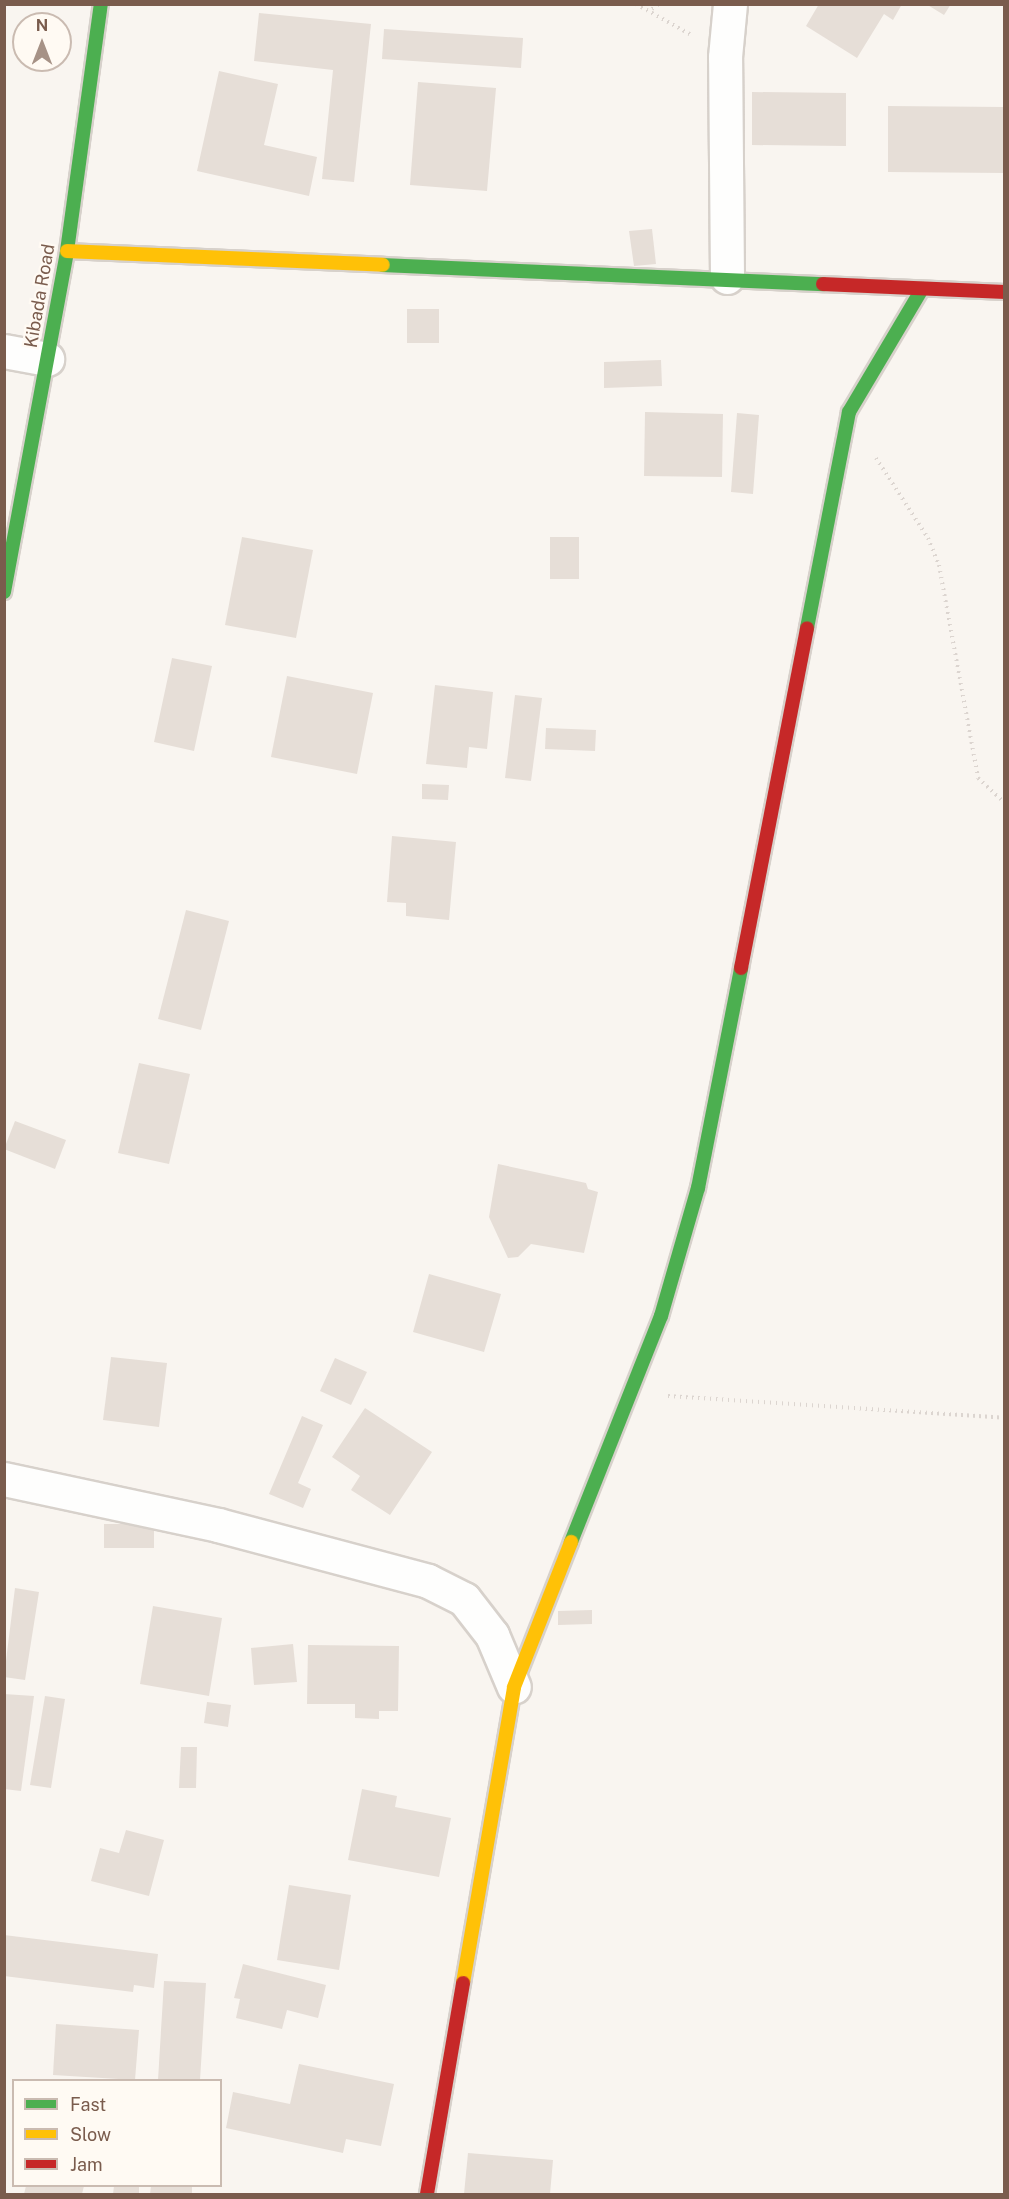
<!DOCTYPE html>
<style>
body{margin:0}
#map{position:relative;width:1009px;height:2199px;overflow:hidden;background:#f9f5f0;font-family:"Public Sans",sans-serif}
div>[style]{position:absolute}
.building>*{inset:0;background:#e6ded7}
.path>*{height:4px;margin-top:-2px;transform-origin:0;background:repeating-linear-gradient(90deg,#dcd5d0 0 1.5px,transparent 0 6px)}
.roads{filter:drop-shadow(2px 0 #d7d1cb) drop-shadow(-2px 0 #d7d1cb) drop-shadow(0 2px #d7d1cb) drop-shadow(0 -2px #d7d1cb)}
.street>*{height:33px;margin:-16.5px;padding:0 16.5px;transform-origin:16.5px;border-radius:16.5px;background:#fefefd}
.fast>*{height:14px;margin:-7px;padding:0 7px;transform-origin:7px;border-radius:7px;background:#4caf50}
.slow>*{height:14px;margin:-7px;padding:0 7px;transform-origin:7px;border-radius:7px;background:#ffc107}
.jam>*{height:14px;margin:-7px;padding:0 7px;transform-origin:7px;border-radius:7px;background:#c62828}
span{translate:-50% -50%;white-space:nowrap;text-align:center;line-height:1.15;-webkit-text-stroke:4.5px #fffaf3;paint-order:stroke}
.street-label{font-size:18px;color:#7a5c4d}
.frame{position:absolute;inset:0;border:6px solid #7a5c4d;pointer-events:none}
.legend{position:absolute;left:12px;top:2079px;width:210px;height:108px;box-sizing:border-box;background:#fffaf3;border:2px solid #cabbb1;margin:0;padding:8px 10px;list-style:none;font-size:18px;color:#7a5c4d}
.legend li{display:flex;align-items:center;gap:12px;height:30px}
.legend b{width:30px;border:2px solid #cabbb1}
.north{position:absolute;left:12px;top:12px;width:60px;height:60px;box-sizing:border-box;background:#fffaf3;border:2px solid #cabbb1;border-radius:50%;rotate:0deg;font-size:16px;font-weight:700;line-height:24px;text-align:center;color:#7a5c4d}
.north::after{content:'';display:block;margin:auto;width:21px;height:27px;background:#a69286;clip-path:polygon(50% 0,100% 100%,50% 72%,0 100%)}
</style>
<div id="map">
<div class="building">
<div style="clip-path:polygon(819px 4px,902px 4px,893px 20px,884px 14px,857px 58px,806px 26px)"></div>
<div style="clip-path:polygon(926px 4px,951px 4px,944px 15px)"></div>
<div style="clip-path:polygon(259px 13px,371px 24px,354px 182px,322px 179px,333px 70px,254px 61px)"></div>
<div style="clip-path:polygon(384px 29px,523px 38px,521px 68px,382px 59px)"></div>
<div style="clip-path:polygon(219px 71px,278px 84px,264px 145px,317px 157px,309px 196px,197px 171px)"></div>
<div style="clip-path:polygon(418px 82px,496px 88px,487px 191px,410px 185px)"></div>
<div style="clip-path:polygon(752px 92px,846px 93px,846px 146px,752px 145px)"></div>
<div style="clip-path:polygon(888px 106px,1004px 107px,1004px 173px,888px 172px)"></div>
<div style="clip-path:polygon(652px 229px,656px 264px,634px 266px,629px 231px)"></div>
<div style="clip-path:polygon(407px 309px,439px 309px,439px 343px,407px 343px)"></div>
<div style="clip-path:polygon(661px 360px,662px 386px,604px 388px,604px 362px)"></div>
<div style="clip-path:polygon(645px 412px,723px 414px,722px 477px,644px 476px)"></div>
<div style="clip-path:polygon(737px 413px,759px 415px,753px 494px,731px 492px)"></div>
<div style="clip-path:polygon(242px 537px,313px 550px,296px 638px,225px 625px)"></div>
<div style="clip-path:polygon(550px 537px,579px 537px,579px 579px,550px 579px)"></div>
<div style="clip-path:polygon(172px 658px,212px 666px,194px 751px,154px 742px)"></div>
<div style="clip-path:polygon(287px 676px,373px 693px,357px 774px,271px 757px)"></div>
<div style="clip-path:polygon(435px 685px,493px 692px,487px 749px,469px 747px,467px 768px,426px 764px)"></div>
<div style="clip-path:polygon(515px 695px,542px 698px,531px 781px,505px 778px)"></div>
<div style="clip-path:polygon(546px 728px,596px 730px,595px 751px,545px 749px)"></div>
<div style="clip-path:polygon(422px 784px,449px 785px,448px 800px,422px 799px)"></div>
<div style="clip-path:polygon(392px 836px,456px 842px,449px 920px,406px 916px,406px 903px,387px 902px)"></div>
<div style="clip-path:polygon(186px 910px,229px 921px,201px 1030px,158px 1019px)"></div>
<div style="clip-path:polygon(139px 1063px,190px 1074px,169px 1164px,118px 1153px)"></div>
<div style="clip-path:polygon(15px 1121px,66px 1140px,55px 1169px,4px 1149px)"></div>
<div style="clip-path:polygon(498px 1164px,586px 1183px,588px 1189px,598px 1192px,584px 1253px,531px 1244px,518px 1257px,508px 1258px,489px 1217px)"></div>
<div style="clip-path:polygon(429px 1274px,501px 1294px,484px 1352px,413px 1332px)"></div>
<div style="clip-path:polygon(111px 1357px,167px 1363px,159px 1427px,103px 1420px)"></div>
<div style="clip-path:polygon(335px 1358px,367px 1372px,351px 1405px,320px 1391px)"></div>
<div style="clip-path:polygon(365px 1408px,432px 1452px,390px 1515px,351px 1490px,360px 1476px,332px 1457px)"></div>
<div style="clip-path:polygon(302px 1416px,323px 1425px,298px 1483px,311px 1489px,303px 1508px,269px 1494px)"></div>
<div style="clip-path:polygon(104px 1524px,154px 1524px,154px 1548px,104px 1548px)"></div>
<div style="clip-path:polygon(15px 1588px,39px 1592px,25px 1680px,4px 1677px)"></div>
<div style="clip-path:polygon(153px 1606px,222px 1618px,209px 1696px,140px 1684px)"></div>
<div style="clip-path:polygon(592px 1610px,592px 1624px,558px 1625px,558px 1611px)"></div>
<div style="clip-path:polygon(293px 1644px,297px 1682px,254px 1685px,251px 1648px)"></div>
<div style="clip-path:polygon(308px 1645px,399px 1646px,398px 1711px,379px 1711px,379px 1719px,355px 1718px,355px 1704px,307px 1704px)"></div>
<div style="clip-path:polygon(4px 1694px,34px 1696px,21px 1791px,4px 1789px)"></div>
<div style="clip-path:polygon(45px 1696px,65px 1699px,51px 1788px,30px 1785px)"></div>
<div style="clip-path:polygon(207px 1702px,231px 1705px,228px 1727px,204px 1723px)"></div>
<div style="clip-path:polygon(181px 1747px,197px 1747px,196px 1788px,179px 1788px)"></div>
<div style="clip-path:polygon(362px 1789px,397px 1796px,395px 1807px,451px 1818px,439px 1877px,348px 1860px)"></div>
<div style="clip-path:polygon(126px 1830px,164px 1840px,149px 1896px,91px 1881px,100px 1848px,119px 1853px)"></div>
<div style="clip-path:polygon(289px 1885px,351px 1895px,339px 1970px,277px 1960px)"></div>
<div style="clip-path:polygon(4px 1935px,158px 1954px,154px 1988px,134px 1985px,133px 1992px,4px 1976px)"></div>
<div style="clip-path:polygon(243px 1964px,326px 1985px,318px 2018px,287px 2010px,282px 2029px,236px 2018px,240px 1999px,234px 1998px)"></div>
<div style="clip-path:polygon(164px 1981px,206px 1983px,200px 2080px,158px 2080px)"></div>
<div style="clip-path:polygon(56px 2024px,139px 2030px,135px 2080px,53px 2075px)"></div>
<div style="clip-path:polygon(299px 2064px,394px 2084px,381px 2146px,346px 2139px,343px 2153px,226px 2128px,233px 2092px,290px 2104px)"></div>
<div style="clip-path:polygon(468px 2153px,553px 2160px,550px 2194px,464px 2194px)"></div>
<div style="clip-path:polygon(26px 2186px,84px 2186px,82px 2194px,24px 2194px)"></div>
<div style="clip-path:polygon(114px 2186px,139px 2186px,139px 2194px,113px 2194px)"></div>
<div style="clip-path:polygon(151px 2186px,192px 2186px,192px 2194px,150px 2194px)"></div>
</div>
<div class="path">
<div style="left:636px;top:4px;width:65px;rotate:29.3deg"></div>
<div style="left:652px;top:9px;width:9px;rotate:-36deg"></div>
<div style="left:876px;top:458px;width:95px;rotate:57deg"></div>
<div style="left:928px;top:538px;width:29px;rotate:68deg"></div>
<div style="left:939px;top:565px;width:217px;rotate:79.6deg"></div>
<div style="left:978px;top:778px;width:35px;rotate:43deg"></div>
<div style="left:668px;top:1396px;width:337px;rotate:3.7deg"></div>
</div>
<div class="roads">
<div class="street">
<div style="left:727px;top:277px;width:220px;rotate:-90.5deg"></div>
<div style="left:725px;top:57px;width:53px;rotate:-84.6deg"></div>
<div style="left:4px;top:351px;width:44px;rotate:10.5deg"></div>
<div style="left:4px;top:1479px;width:219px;rotate:12.1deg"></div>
<div style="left:218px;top:1525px;width:217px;rotate:14.9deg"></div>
<div style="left:428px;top:1581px;width:40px;rotate:26.6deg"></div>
<div style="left:464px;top:1599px;width:46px;rotate:52.1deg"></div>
<div style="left:492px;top:1635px;width:56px;rotate:67.1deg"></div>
</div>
<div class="fast">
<div style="left:383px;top:265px;width:440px;rotate:2.5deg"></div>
<div style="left:4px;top:592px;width:347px;rotate:-79.5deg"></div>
<div style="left:67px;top:251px;width:249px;rotate:-82.2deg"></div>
<div style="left:807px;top:628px;width:220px;rotate:-79deg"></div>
<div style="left:849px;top:412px;width:143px;rotate:-59.3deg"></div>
<div style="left:571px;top:1542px;width:243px;rotate:-68.3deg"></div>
<div style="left:661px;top:1316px;width:133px;rotate:-73.9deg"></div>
<div style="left:698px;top:1188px;width:224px;rotate:-78.9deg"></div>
</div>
<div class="slow">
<div style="left:67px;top:251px;width:316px;rotate:2.5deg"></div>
<div style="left:463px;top:1983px;width:300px;rotate:-80.2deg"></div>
<div style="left:514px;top:1687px;width:156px;rotate:-68.5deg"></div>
</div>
<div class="jam">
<div style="left:823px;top:284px;width:181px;rotate:2.5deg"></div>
<div style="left:741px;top:968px;width:346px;rotate:-79deg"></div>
<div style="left:427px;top:2194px;width:214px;rotate:-80.3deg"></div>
</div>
</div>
<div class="street-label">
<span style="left:40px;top:296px;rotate:-80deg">Kibada Road</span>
</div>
<div class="frame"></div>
<ul class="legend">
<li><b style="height:8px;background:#4caf50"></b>Fast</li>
<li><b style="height:8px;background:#ffc107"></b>Slow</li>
<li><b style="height:8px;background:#c62828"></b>Jam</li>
</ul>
<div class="north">N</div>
</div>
